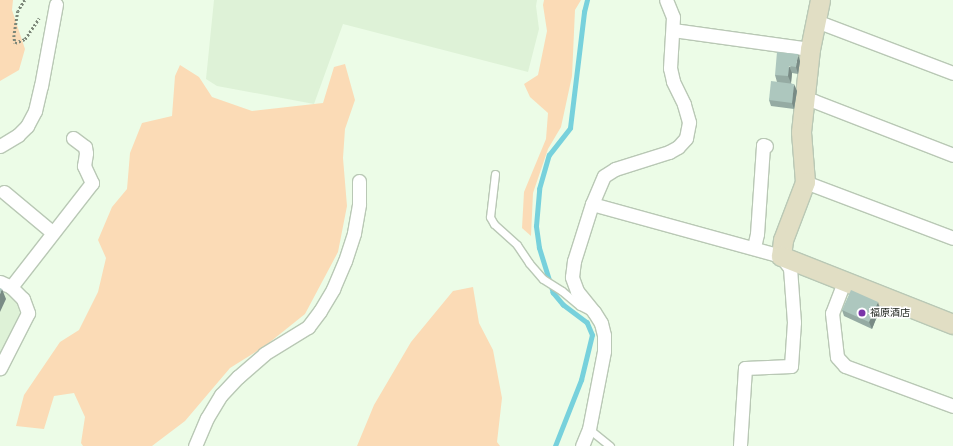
<!DOCTYPE html>
<meta charset="utf-8">
<style>
body{margin:0}
#map{position:relative;width:953px;height:446px;overflow:hidden;background:#ecfce7;font-family:Manrope,"Noto Sans JP",sans-serif}
div>[style]{position:absolute}
.built>*{inset:0;background:#def2d7}
.green>*{inset:0;background:#fbdbb6}
.stream>*{height:4.5px;margin:-2.25px;padding:0 2.25px;transform-origin:2.25px;border-radius:2.25px;background:#77d1dc}
.path>*{height:2.5px;margin-top:-1.25px;transform-origin:0;background:repeating-linear-gradient(90deg,#7c8779 0 2px,transparent 0 4px)}
.roads{filter:drop-shadow(1px 0 #b9c8b5) drop-shadow(-1px 0 #b9c8b5) drop-shadow(0 1px #b9c8b5) drop-shadow(0 -1px #b9c8b5)}
.lane>*{height:7px;margin:-3.5px;padding:0 3.5px;transform-origin:3.5px;border-radius:3.5px;background:#fff}
.street>*{height:13px;margin:-6.5px;padding:0 6.5px;transform-origin:6.5px;border-radius:6.5px;background:#fff}
.secondary>*{height:19px;margin:-9.5px;padding:0 9.5px;transform-origin:9.5px;border-radius:9.5px;background:#e1dec4}
.wall>*{inset:0;background:#95aba3}
.shaded-wall>*{inset:0;background:#798b85}
.building>*{inset:0;background:#adc7be}
.dots>*{width:11px;height:11px;translate:-50% -50%;box-sizing:border-box;border:2px solid #fff;border-radius:50%}
span{translate:-50% -50%;white-space:nowrap;text-align:center;line-height:1.15;-webkit-text-stroke:3px #fff;paint-order:stroke}
.poi-label{font-size:10px;color:#1d231c}
.left{translate:0 -50%;text-align:left}
</style>
<div id="map">
<div class="built">
<div style="clip-path:polygon(214px 0,537px 0,536px 6px,539px 29px,528px 72px,343px 24px,314px 104px,217px 86px,206px 79px)"></div>
<div style="clip-path:polygon(0 288px,14px 294px,21px 317px,0 357px)"></div>
</div>
<div class="green">
<div style="clip-path:polygon(0 0,13px 0,12px 10px,25px 49px,19px 70px,0 81px)"></div>
<div style="clip-path:polygon(544px 0,581px 0,575px 10px,572px 76px,561px 127px,548px 149px,533px 193px,531px 236px,522px 228px,524px 192px,546px 139px,548px 113px,530px 97px,524px 84px,538px 75px,547px 31px,543px 5px)"></div>
<div style="clip-path:polygon(345px 64px,355px 100px,345px 129px,343px 158px,347px 206px,338px 252px,305px 314px,265px 346px,230px 368px,185px 421px,152px 446px,83px 446px,81px 443px,85px 417px,74px 393px,54px 396px,44px 429px,16px 426px,24px 395px,60px 342px,79px 330px,98px 292px,106px 258px,98px 240px,112px 207px,127px 189px,130px 153px,142px 123px,172px 116px,175px 76px,180px 65px,199px 77px,212px 97px,252px 111px,323px 103px,334px 67px)"></div>
<div style="clip-path:polygon(473px 287px,479px 323px,493px 350px,502px 398px,497px 442px,500px 446px,357px 446px,374px 405px,411px 342px,453px 291px)"></div>
</div>
<div class="stream">
<div style="left:555px;top:446px;width:71px;rotate:-68.5deg"></div>
<div style="left:581px;top:380px;width:46px;rotate:-76.3deg"></div>
<div style="left:592px;top:335px;width:13px;rotate:-113deg"></div>
<div style="left:587px;top:323px;width:30px;rotate:-143deg"></div>
<div style="left:563px;top:305px;width:16px;rotate:-130deg"></div>
<div style="left:553px;top:293px;width:47px;rotate:-107.3deg"></div>
<div style="left:539px;top:248px;width:22px;rotate:-98deg"></div>
<div style="left:536px;top:226px;width:37px;rotate:-85deg"></div>
<div style="left:539px;top:189px;width:35px;rotate:-74deg"></div>
<div style="left:549px;top:155px;width:34px;rotate:-52deg"></div>
<div style="left:570px;top:128px;width:117px;rotate:-83.1deg"></div>
<div style="left:584px;top:12px;width:12px;rotate:-76deg"></div>
</div>
<div class="path">
<div style="left:25px;top:0;width:13px;rotate:122deg"></div>
<div style="left:18px;top:11px;width:24px;rotate:99deg"></div>
<div style="left:14px;top:35px;width:8px;rotate:83deg"></div>
<div style="left:15px;top:43px;width:11px;rotate:-22deg"></div>
<div style="left:25px;top:39px;width:25px;rotate:-56deg"></div>
</div>
<div class="roads">
<div class="lane">
<div style="left:495px;top:174px;width:43px;rotate:96.6deg"></div>
<div style="left:490px;top:217px;width:8px;rotate:60deg"></div>
<div style="left:494px;top:224px;width:31px;rotate:42deg"></div>
<div style="left:517px;top:245px;width:22px;rotate:56deg"></div>
<div style="left:529px;top:263px;width:21px;rotate:49deg"></div>
<div style="left:543px;top:279px;width:22px;rotate:32deg"></div>
<div style="left:562px;top:291px;width:23px;rotate:40deg"></div>
<div style="left:580px;top:306px;width:11px;rotate:27deg"></div>
<div style="left:589px;top:429px;width:27px;rotate:39deg"></div>
</div>
<div class="street">
<div style="left:815px;top:22px;width:9px;rotate:13deg"></div>
<div style="left:824px;top:24px;width:138px;rotate:20.8deg"></div>
<div style="left:673px;top:30px;width:138px;rotate:7.9deg"></div>
<div style="left:804px;top:99px;width:10px;rotate:11deg"></div>
<div style="left:814px;top:101px;width:149px;rotate:21.2deg"></div>
<div style="left:0;top:146px;width:21px;rotate:-31deg"></div>
<div style="left:18px;top:135px;width:13px;rotate:-45deg"></div>
<div style="left:27px;top:126px;width:17px;rotate:-62deg"></div>
<div style="left:35px;top:111px;width:26px;rotate:-77deg"></div>
<div style="left:41px;top:86px;width:83px;rotate:-79.6deg"></div>
<div style="left:805px;top:182px;width:158px;rotate:20.7deg"></div>
<div style="left:4px;top:192px;width:62px;rotate:39.8deg"></div>
<div style="left:592px;top:204px;width:196px;rotate:15.4deg"></div>
<div style="left:781px;top:256px;width:15px;rotate:53deg"></div>
<div style="left:790px;top:268px;width:54px;rotate:85.8deg"></div>
<div style="left:794px;top:322px;width:44px;rotate:93.9deg"></div>
<div style="left:791px;top:366px;width:46px;rotate:177.5deg"></div>
<div style="left:745px;top:368px;width:78px;rotate:93.7deg"></div>
<div style="left:754px;top:247px;width:13px;rotate:-77deg"></div>
<div style="left:757px;top:234px;width:89px;rotate:-86.1deg"></div>
<div style="left:763px;top:145px;width:3px;rotate:18deg"></div>
<div style="left:0;top:282px;width:12px;rotate:24deg"></div>
<div style="left:11px;top:287px;width:17px;rotate:45deg"></div>
<div style="left:23px;top:299px;width:15px;rotate:70deg"></div>
<div style="left:28px;top:313px;width:62px;rotate:117deg"></div>
<div style="left:844px;top:282px;width:33px;rotate:111deg"></div>
<div style="left:832px;top:313px;width:44px;rotate:83.5deg"></div>
<div style="left:837px;top:357px;width:12px;rotate:48deg"></div>
<div style="left:845px;top:366px;width:115px;rotate:20.3deg"></div>
<div style="left:11px;top:287px;width:132px;rotate:-52.1deg"></div>
<div style="left:92px;top:183px;width:19px;rotate:-115deg"></div>
<div style="left:84px;top:166px;width:13px;rotate:-81deg"></div>
<div style="left:86px;top:153px;width:6px;rotate:-99deg"></div>
<div style="left:85px;top:147px;width:15px;rotate:-143deg"></div>
<div style="left:195px;top:446px;width:30px;rotate:-67deg"></div>
<div style="left:207px;top:418px;width:27px;rotate:-59deg"></div>
<div style="left:221px;top:395px;width:25px;rotate:-47deg"></div>
<div style="left:238px;top:377px;width:35px;rotate:-41deg"></div>
<div style="left:264px;top:354px;width:52px;rotate:-31.5deg"></div>
<div style="left:308px;top:327px;width:20px;rotate:-53deg"></div>
<div style="left:320px;top:311px;width:26px;rotate:-59deg"></div>
<div style="left:333px;top:289px;width:30px;rotate:-67deg"></div>
<div style="left:345px;top:261px;width:29px;rotate:-72deg"></div>
<div style="left:354px;top:233px;width:29px;rotate:-80deg"></div>
<div style="left:359px;top:204px;width:23px;rotate:-90deg"></div>
<div style="left:582px;top:446px;width:18px;rotate:-68deg"></div>
<div style="left:589px;top:429px;width:79px;rotate:-79.1deg"></div>
<div style="left:604px;top:351px;width:16px;rotate:-90deg"></div>
<div style="left:604px;top:335px;width:12px;rotate:-104deg"></div>
<div style="left:601px;top:323px;width:13px;rotate:-122deg"></div>
<div style="left:594px;top:312px;width:27px;rotate:-129deg"></div>
<div style="left:577px;top:291px;width:15px;rotate:-110deg"></div>
<div style="left:572px;top:277px;width:16px;rotate:-83deg"></div>
<div style="left:574px;top:261px;width:60px;rotate:-72.5deg"></div>
<div style="left:592px;top:204px;width:30px;rotate:-67deg"></div>
<div style="left:604px;top:176px;width:13px;rotate:-32deg"></div>
<div style="left:615px;top:169px;width:57px;rotate:-17.5deg"></div>
<div style="left:669px;top:152px;width:10px;rotate:-29deg"></div>
<div style="left:678px;top:147px;width:12px;rotate:-48deg"></div>
<div style="left:686px;top:138px;width:16px;rotate:-79deg"></div>
<div style="left:689px;top:122px;width:19px;rotate:-106deg"></div>
<div style="left:684px;top:104px;width:25px;rotate:-116deg"></div>
<div style="left:673px;top:81px;width:13px;rotate:-103deg"></div>
<div style="left:670px;top:68px;width:51px;rotate:-86.6deg"></div>
<div style="left:673px;top:17px;width:18px;rotate:-112deg"></div>
</div>
<div class="secondary">
<div style="left:820px;top:0;width:50px;rotate:101.5deg"></div>
<div style="left:810px;top:49px;width:83px;rotate:96.2deg"></div>
<div style="left:801px;top:132px;width:50px;rotate:85.4deg"></div>
<div style="left:805px;top:182px;width:62px;rotate:110.8deg"></div>
<div style="left:783px;top:240px;width:16px;rotate:97deg"></div>
<div style="left:781px;top:256px;width:185px;rotate:21.6deg"></div>
</div>
</div>
<div class="wall">
<div style="clip-path:polygon(800px 61px,798px 74px,792px 73px,791px 83px,797px 91px,794px 109px,771px 106px,769px 100px,777px 82px,775px 75px)"></div>
<div style="clip-path:polygon(880px 309px,872px 329px,844px 316px,842px 310px)"></div>
</div>
<div class="shaded-wall">
<div style="clip-path:polygon(798px 54px,800px 61px,798px 74px,796px 67px)"></div>
<div style="clip-path:polygon(789px 66px,792px 73px,791px 83px,788px 76px)"></div>
<div style="clip-path:polygon(794px 84px,797px 91px,794px 109px,792px 103px)"></div>
<div style="clip-path:polygon(2px 289px,6px 299px,0 312px,0 294px)"></div>
<div style="clip-path:polygon(878px 302px,880px 309px,872px 329px,869px 322px)"></div>
</div>
<div class="building">
<div style="clip-path:polygon(777px 52px,798px 54px,796px 67px,789px 66px,788px 76px,775px 75px)"></div>
<div style="clip-path:polygon(771px 81px,794px 84px,792px 103px,769px 100px)"></div>
<div style="clip-path:polygon(0 288px,2px 289px,0 294px)"></div>
<div style="clip-path:polygon(851px 290px,878px 302px,869px 322px,842px 310px)"></div>
</div>
<div class="dots">
<div style="left:862px;top:313px;background:#7a35a9"></div>
</div>
<div class="poi-label">
<span class="left" style="left:870px;top:313px">福原酒店</span>
</div>
</div>
